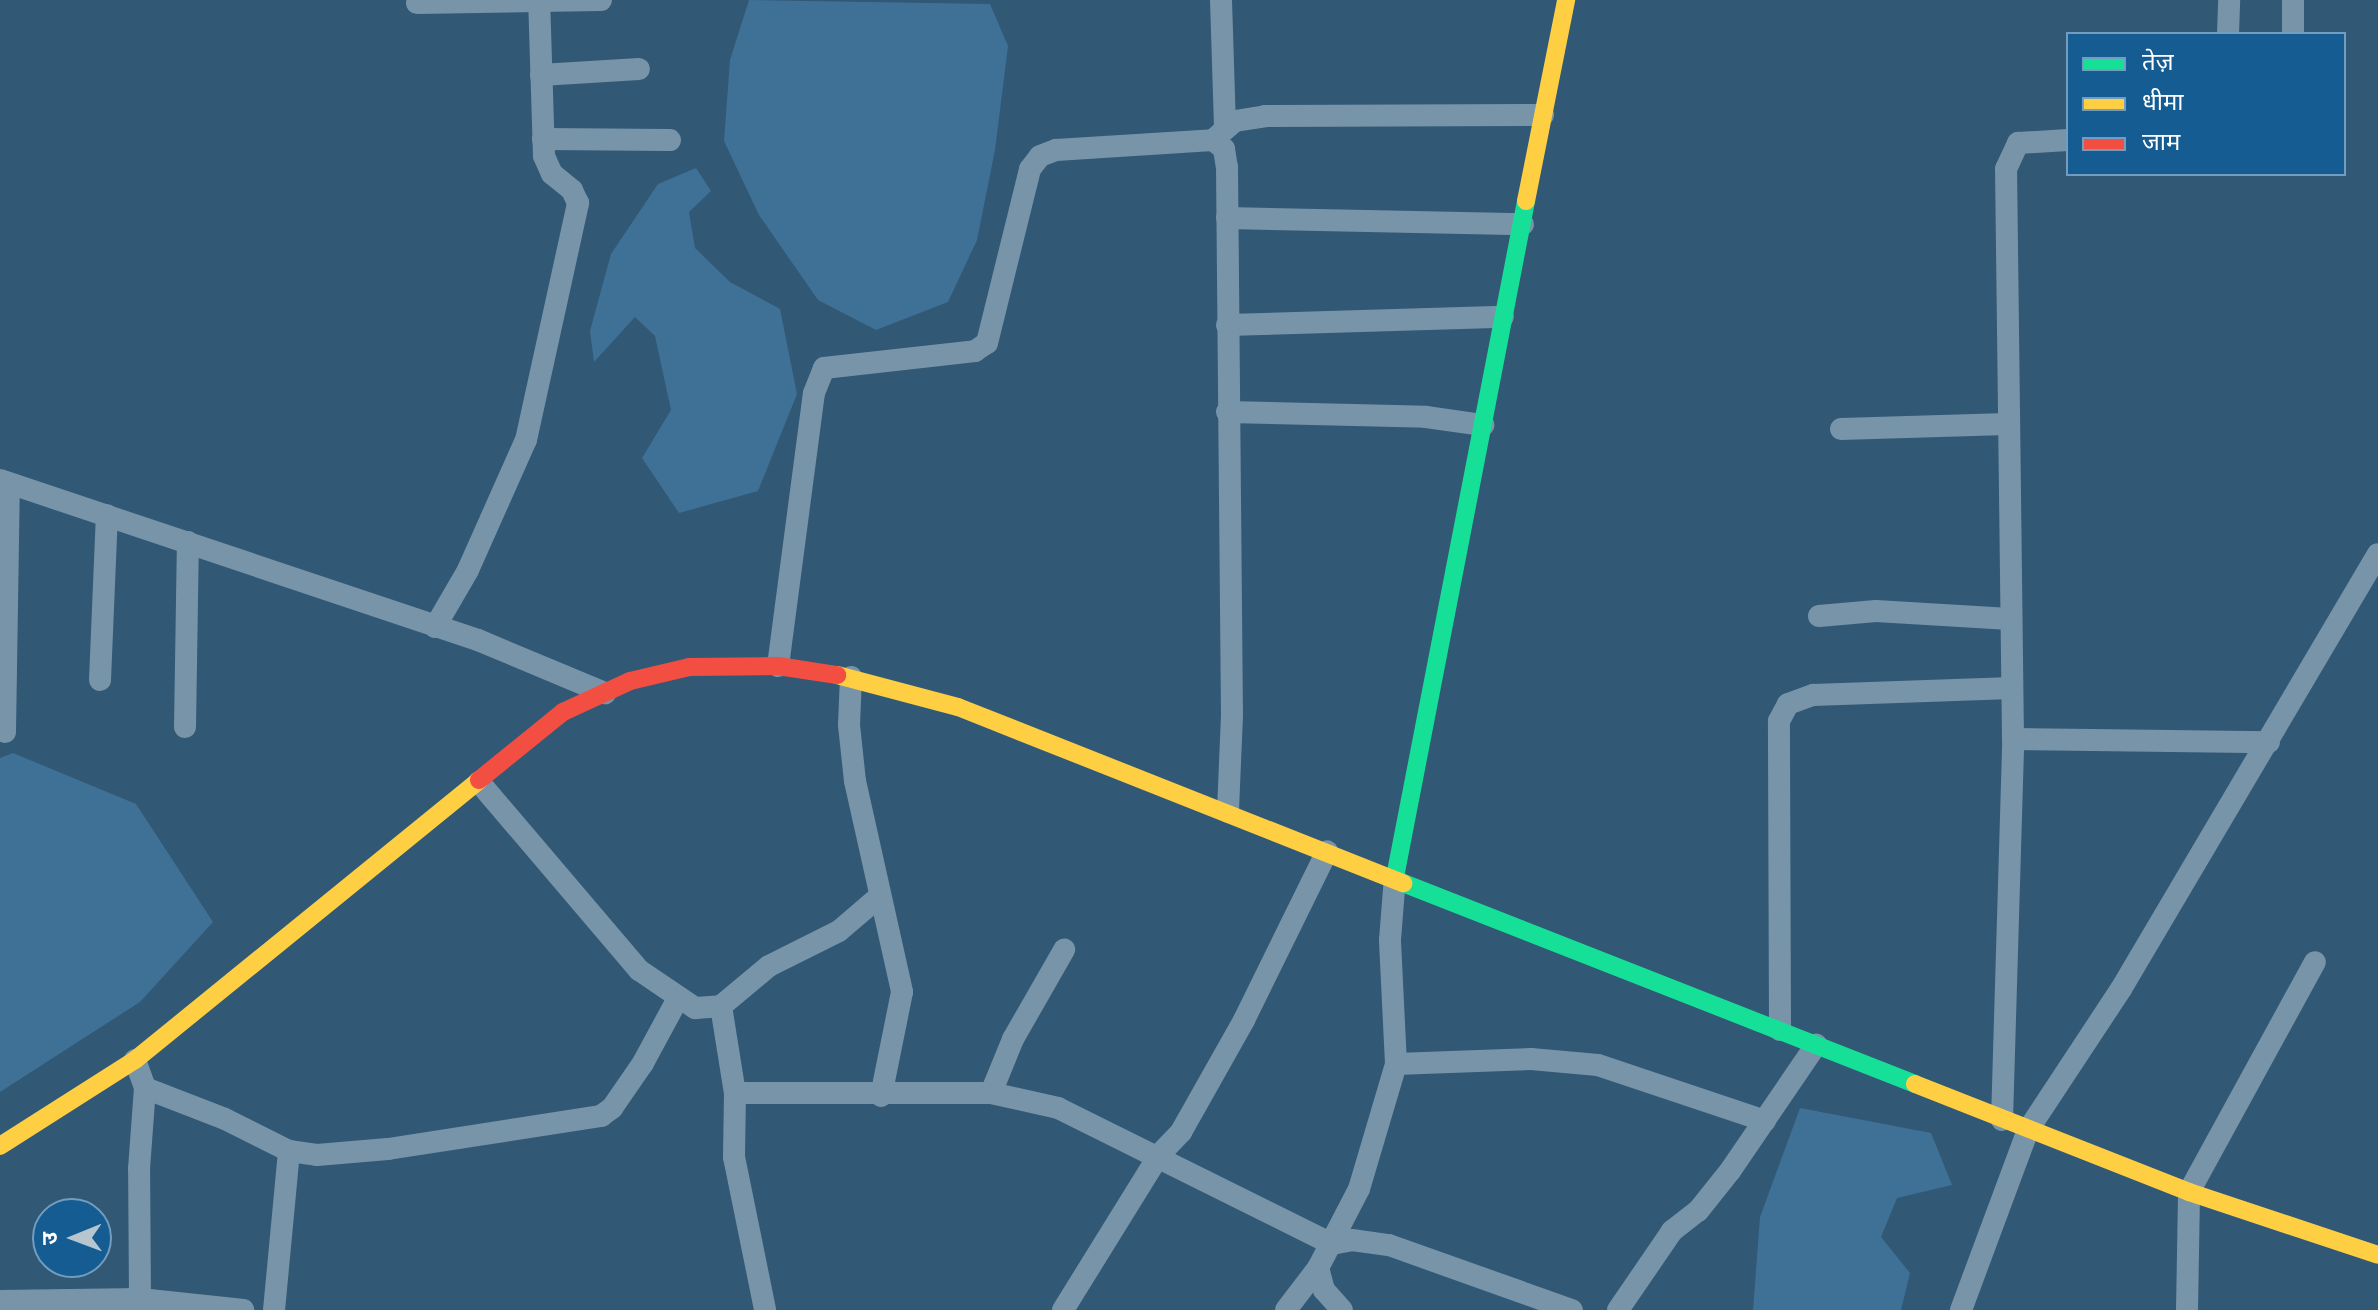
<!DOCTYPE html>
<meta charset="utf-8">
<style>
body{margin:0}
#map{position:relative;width:2378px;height:1310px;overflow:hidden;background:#315875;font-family:Helvetica,"Noto Sans Devanagari",sans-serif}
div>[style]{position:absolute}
.water>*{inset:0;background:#3f7197}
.street>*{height:22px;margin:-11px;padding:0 11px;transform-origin:11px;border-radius:11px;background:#7894a8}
.fast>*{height:18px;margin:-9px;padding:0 9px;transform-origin:9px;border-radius:9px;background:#16e098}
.slow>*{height:18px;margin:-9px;padding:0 9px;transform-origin:9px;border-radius:9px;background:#ffcf43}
.jam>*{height:18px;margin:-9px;padding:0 9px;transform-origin:9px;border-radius:9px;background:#f24e42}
span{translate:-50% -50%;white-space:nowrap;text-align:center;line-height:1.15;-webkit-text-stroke:7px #145c92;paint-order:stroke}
.legend{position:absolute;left:2066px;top:32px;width:280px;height:144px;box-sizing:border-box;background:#145c92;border:2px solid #729dbe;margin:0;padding:10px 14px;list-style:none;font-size:24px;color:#fff}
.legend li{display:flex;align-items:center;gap:16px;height:40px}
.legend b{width:40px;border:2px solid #729dbe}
.north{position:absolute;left:32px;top:1198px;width:80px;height:80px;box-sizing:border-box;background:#145c92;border:2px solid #729dbe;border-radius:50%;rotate:269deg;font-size:22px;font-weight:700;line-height:32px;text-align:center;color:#fff}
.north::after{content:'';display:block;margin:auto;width:28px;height:36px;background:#b7c5cf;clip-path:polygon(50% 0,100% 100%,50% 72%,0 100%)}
</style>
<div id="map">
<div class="water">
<div style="clip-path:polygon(749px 0,990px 4px,1008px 46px,995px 150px,977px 240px,948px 302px,876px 330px,818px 300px,759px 215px,724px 141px,730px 60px)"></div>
<div style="clip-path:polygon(696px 168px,711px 191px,689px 212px,695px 248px,730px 282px,780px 309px,797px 394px,758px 491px,679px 513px,642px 458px,671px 410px,655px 336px,635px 317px,594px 362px,590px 331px,611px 254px,658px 184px)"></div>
<div style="clip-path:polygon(13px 753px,136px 804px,213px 922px,140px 1002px,0 1092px,0 758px)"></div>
<div style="clip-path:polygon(1800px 1108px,1931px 1133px,1952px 1185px,1897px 1198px,1881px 1237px,1910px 1273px,1901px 1310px,1753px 1310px,1760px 1217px)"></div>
</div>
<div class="street">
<div style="left:1221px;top:0;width:128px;rotate:88.2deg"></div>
<div style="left:2293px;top:0;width:34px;rotate:90deg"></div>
<div style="left:417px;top:3px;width:184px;rotate:-0.9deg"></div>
<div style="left:2228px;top:34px;width:34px;rotate:-88deg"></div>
<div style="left:541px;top:75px;width:98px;rotate:-3.5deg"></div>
<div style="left:543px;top:139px;width:127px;rotate:0.5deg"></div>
<div style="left:1213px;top:140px;width:29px;rotate:-41deg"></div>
<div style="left:1235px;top:121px;width:30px;rotate:-9deg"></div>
<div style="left:1265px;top:116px;width:278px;rotate:-0.2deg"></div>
<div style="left:1227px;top:218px;width:296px;rotate:1.2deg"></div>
<div style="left:1227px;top:325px;width:276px;rotate:-1.7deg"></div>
<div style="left:1227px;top:412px;width:199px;rotate:1.4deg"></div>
<div style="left:1426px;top:417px;width:58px;rotate:8deg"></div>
<div style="left:1841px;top:429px;width:166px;rotate:-1.7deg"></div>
<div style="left:0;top:480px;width:504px;rotate:18.51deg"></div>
<div style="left:478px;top:640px;width:138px;rotate:22.7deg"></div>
<div style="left:1819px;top:616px;width:57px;rotate:-5deg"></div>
<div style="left:1876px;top:611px;width:134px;rotate:3.4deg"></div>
<div style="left:435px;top:627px;width:66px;rotate:-59.9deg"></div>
<div style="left:468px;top:570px;width:142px;rotate:-66deg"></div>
<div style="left:526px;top:440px;width:243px;rotate:-77.6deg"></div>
<div style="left:578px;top:203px;width:14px;rotate:-115deg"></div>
<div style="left:572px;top:190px;width:26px;rotate:-141deg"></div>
<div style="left:552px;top:174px;width:20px;rotate:-114deg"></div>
<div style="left:544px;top:156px;width:156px;rotate:-91.8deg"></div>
<div style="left:778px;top:666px;width:275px;rotate:-82.5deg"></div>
<div style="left:814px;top:393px;width:27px;rotate:-68deg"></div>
<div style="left:824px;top:368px;width:152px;rotate:-6.4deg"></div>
<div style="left:975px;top:351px;width:14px;rotate:-34deg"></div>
<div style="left:987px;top:343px;width:179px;rotate:-76.1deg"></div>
<div style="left:1030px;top:169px;width:16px;rotate:-52deg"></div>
<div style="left:1040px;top:156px;width:17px;rotate:-21deg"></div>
<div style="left:1056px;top:150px;width:157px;rotate:-3.6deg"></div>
<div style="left:1213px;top:140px;width:14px;rotate:39deg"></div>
<div style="left:1224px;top:149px;width:18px;rotate:81deg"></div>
<div style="left:1227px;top:167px;width:548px;rotate:89.48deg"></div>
<div style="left:1232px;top:715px;width:97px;rotate:92.4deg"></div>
<div style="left:851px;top:677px;width:48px;rotate:92.4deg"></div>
<div style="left:849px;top:725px;width:56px;rotate:83.9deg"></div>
<div style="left:855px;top:781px;width:216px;rotate:77.4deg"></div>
<div style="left:902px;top:992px;width:106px;rotate:101.4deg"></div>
<div style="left:100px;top:680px;width:165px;rotate:-87.6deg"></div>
<div style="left:185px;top:727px;width:185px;rotate:-89.1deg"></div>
<div style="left:5px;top:732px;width:248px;rotate:-89.1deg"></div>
<div style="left:2013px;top:739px;width:256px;rotate:0.7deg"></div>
<div style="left:479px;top:782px;width:247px;rotate:49.6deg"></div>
<div style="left:639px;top:970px;width:68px;rotate:34.2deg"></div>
<div style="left:695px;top:1008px;width:26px;rotate:-4deg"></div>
<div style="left:721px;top:1006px;width:62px;rotate:-39.8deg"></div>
<div style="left:769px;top:966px;width:78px;rotate:-26.6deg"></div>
<div style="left:839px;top:931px;width:54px;rotate:-40.5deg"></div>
<div style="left:721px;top:1006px;width:88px;rotate:80.9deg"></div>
<div style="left:735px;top:1093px;width:64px;rotate:90.9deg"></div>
<div style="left:734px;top:1157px;width:156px;rotate:78.5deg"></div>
<div style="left:1780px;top:1030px;width:309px;rotate:-90.2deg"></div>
<div style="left:1779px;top:721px;width:19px;rotate:-62deg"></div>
<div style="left:1788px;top:704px;width:27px;rotate:-20deg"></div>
<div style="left:1813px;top:695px;width:199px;rotate:-2deg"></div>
<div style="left:135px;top:1060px;width:30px;rotate:70deg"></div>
<div style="left:145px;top:1088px;width:86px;rotate:21.2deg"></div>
<div style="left:225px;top:1119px;width:72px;rotate:26.6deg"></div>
<div style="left:289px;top:1151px;width:28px;rotate:8deg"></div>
<div style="left:317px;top:1155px;width:71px;rotate:-4.8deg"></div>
<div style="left:388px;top:1149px;width:216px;rotate:-8.8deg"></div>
<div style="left:601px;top:1116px;width:14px;rotate:-36deg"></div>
<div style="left:612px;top:1108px;width:55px;rotate:-55.4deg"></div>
<div style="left:643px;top:1063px;width:72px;rotate:-61.6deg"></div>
<div style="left:1396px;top:1064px;width:135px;rotate:-2.1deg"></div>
<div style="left:1531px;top:1059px;width:67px;rotate:5.1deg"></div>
<div style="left:1598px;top:1065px;width:176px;rotate:18.5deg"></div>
<div style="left:735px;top:1093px;width:256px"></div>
<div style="left:991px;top:1093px;width:69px;rotate:12.6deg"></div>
<div style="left:1058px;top:1108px;width:306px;rotate:26.4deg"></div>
<div style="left:1332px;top:1244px;width:20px;rotate:-11deg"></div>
<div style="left:1352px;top:1240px;width:37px;rotate:8deg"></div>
<div style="left:1389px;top:1245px;width:194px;rotate:19.6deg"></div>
<div style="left:991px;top:1093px;width:58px;rotate:-67.8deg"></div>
<div style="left:1013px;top:1039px;width:103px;rotate:-60.2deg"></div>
<div style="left:2002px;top:1120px;width:381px;rotate:-88.3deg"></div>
<div style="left:2013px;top:739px;width:570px;rotate:-90.7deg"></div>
<div style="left:2006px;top:169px;width:29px;rotate:-65deg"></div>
<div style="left:2018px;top:143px;width:50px;rotate:-3.4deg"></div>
<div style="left:140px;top:1299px;width:130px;rotate:-90.4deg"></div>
<div style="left:139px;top:1169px;width:81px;rotate:-85.8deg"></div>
<div style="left:0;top:1301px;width:140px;rotate:-0.8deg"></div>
<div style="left:140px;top:1299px;width:104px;rotate:6.1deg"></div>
<div style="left:274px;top:1310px;width:160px;rotate:-84.6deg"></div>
<div style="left:1063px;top:1310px;width:182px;rotate:-58.2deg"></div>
<div style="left:1159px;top:1155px;width:32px;rotate:-46deg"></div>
<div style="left:1181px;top:1132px;width:129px;rotate:-60.6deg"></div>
<div style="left:1244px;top:1020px;width:188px;rotate:-63.8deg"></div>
<div style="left:1286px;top:1310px;width:53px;rotate:-52.7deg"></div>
<div style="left:1342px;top:1310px;width:27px;rotate:-132deg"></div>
<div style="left:1324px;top:1290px;width:23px;rotate:-105deg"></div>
<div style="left:1318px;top:1268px;width:89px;rotate:-62.6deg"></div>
<div style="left:1359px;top:1189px;width:130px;rotate:-73.5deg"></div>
<div style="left:1396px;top:1064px;width:124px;rotate:-92.8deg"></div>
<div style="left:1390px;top:940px;width:63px;rotate:-85.5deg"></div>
<div style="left:1618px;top:1310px;width:96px;rotate:-55.6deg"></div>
<div style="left:1672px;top:1231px;width:33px;rotate:-38deg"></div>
<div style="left:1698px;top:1211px;width:51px;rotate:-51.3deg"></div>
<div style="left:1730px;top:1171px;width:153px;rotate:-55.7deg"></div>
<div style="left:1961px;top:1310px;width:192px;rotate:-69.6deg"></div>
<div style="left:2028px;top:1130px;width:169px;rotate:-56.6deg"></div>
<div style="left:2121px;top:989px;width:505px;rotate:-59.43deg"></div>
<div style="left:2187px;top:1310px;width:118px;rotate:-89deg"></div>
<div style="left:2189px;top:1192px;width:262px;rotate:-61.3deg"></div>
</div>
<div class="fast">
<div style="left:1395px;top:877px;width:689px;rotate:-79.03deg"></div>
<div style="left:1403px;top:883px;width:550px;rotate:21.43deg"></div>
</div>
<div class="slow">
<div style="left:1526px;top:201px;width:205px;rotate:-78.7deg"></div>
<div style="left:837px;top:675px;width:125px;rotate:14.8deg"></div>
<div style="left:958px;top:707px;width:479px;rotate:21.6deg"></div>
<div style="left:1915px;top:1084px;width:295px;rotate:21.5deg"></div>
<div style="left:2189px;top:1192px;width:199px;rotate:18.4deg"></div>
<div style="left:0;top:1146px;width:160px;rotate:-32.5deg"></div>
<div style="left:135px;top:1060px;width:444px;rotate:-39.1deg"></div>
</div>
<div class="jam">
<div style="left:479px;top:780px;width:108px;rotate:-39deg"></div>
<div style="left:563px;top:712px;width:74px;rotate:-24.8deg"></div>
<div style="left:630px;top:681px;width:61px;rotate:-13.3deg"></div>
<div style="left:689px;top:667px;width:89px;rotate:-0.6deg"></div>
<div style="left:778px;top:666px;width:60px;rotate:8.7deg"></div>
</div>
<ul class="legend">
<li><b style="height:10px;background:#16e098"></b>तेज़</li>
<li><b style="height:10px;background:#ffcf43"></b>धीमा</li>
<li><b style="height:10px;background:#f24e42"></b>जाम</li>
</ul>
<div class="north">उ</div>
</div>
